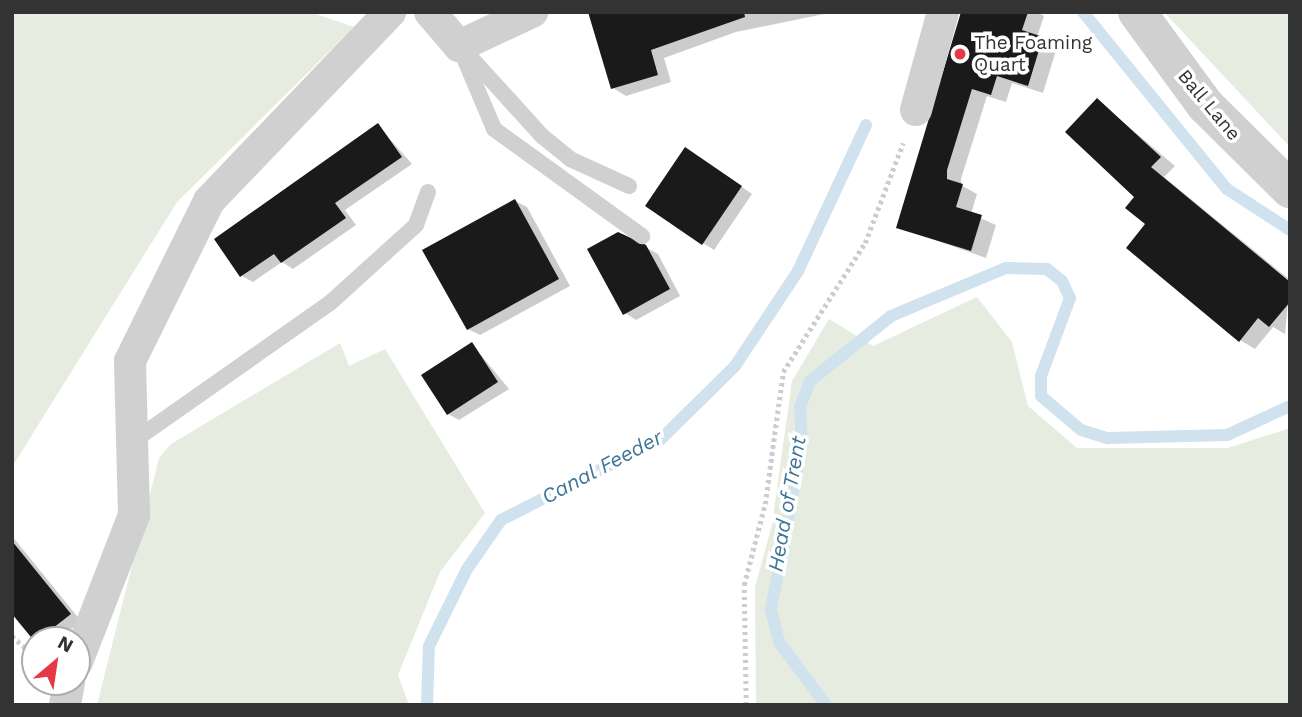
<!DOCTYPE html>
<style>
body{margin:0}
#map{position:relative;width:1302px;height:717px;overflow:hidden;background:#fff;font-family:"Work Sans",sans-serif}
div>[style]{position:absolute}
.green>*{inset:0;background:#e6ecdf}
.shadow>*{inset:0;background:#0003}
.stream>*{height:12px;margin:-6px;padding:0 6px;transform-origin:6px;border-radius:6px;background:#cfe2ee}
.building>*{inset:0;background:#1a1a1a}
.path>*{height:4.5px;margin-top:-2.25px;transform-origin:0;background:repeating-linear-gradient(90deg,#cdcdcd 0 3.5px,transparent 0 7px)}
.service>*{height:16px;margin:-8px;padding:0 8px;transform-origin:8px;border-radius:8px;background:#d0d0d0}
.minor>*{height:32px;margin:-16px;padding:0 16px;transform-origin:16px;border-radius:16px;background:#d0d0d0}
.tertiary>*{height:38px;margin:-19px;padding:0 19px;transform-origin:19px;border-radius:19px;background:#d0d0d0}
.dots>*{width:19px;height:19px;translate:-50% -50%;box-sizing:border-box;border:4px solid #fff;border-radius:50%}
span{translate:-50% -50%;white-space:nowrap;text-align:center;line-height:1.15;-webkit-text-stroke:7px #fff;paint-order:stroke}
.poi-label{font-size:19px;color:#333}
.left{translate:0 -50%;text-align:left}
.street-label{font-size:19px;color:#333}
.water-label{font-size:21px;color:#3f7597;font-style:italic}
.frame{position:absolute;inset:0;border:14px solid #333;pointer-events:none}
.north{position:absolute;left:21px;top:626px;width:70px;height:70px;box-sizing:border-box;background:#fff;border:2px solid #adadad;border-radius:50%;rotate:29deg;font-size:19px;font-weight:700;line-height:28px;text-align:center;color:#333}
.north::after{content:'';display:block;margin:auto;width:24px;height:32px;background:#e63946;clip-path:polygon(50% 0,100% 100%,50% 72%,0 100%)}
</style>
<div id="map">
<div class="green">
<div style="clip-path:polygon(12px 12px,310px 12px,354px 27px,177px 202px,12px 467px)"></div>
<div style="clip-path:polygon(1164px 12px,1290px 12px,1290px 147px)"></div>
<div style="clip-path:polygon(977px 297px,1012px 342px,1028px 406px,1077px 448px,1228px 448px,1290px 428px,1290px 705px,756px 705px,755px 587px,772px 525px,792px 381px,829px 319px,873px 346px)"></div>
<div style="clip-path:polygon(340px 343px,349px 366px,385px 349px,485px 513px,440px 572px,398px 675px,409px 705px,97px 705px,159px 458px,171px 444px)"></div>
</div>
<div class="shadow">
<div style="clip-path:polygon(590px 12px,834px 12px,736px 32px,664px 58px,671px 82px,626px 96px,613px 88px)"></div>
<div style="clip-path:polygon(962px 12px,1037px 12px,1044px 16px,1037px 37px,1057px 47px,1043px 93px,1012px 83px,1006px 102px,987px 96px,961px 179px,961px 185px,977px 194px,971px 214px,996px 225px,986px 258px,898px 227px)"></div>
<div style="clip-path:polygon(1097px 100px,1175px 166px,1164px 177px,1290px 280px,1285px 334px,1273px 327px,1255px 349px,1240px 340px,1148px 224px)"></div>
<div style="clip-path:polygon(378px 126px,412px 164px,345px 210px,356px 225px,293px 269px,282px 262px,253px 282px,242px 276px)"></div>
<div style="clip-path:polygon(697px 156px,752px 194px,714px 250px,703px 243px)"></div>
<div style="clip-path:polygon(515px 201px,527px 207px,570px 286px,480px 335px,468px 329px)"></div>
<div style="clip-path:polygon(645px 247px,658px 254px,680px 296px,636px 320px,625px 313px)"></div>
<div style="clip-path:polygon(472px 344px,509px 389px,459px 420px,448px 414px)"></div>
<div style="clip-path:polygon(12px 536px,81px 621px,58px 640px,36px 640px,12px 611px)"></div>
</div>
<div class="stream">
<div style="left:1083px;top:12px;width:228px;rotate:50.9deg"></div>
<div style="left:1227px;top:189px;width:75px;rotate:33.1deg"></div>
<div style="left:427px;top:705px;width:59px;rotate:-88.1deg"></div>
<div style="left:429px;top:646px;width:86px;rotate:-63.7deg"></div>
<div style="left:467px;top:569px;width:60px;rotate:-55.2deg"></div>
<div style="left:501px;top:520px;width:179px;rotate:-26.9deg"></div>
<div style="left:661px;top:439px;width:104px;rotate:-44.6deg"></div>
<div style="left:735px;top:366px;width:114px;rotate:-56.4deg"></div>
<div style="left:798px;top:271px;width:161px;rotate:-65deg"></div>
<div style="left:826px;top:705px;width:79px;rotate:-126.7deg"></div>
<div style="left:779px;top:642px;width:34px;rotate:-104deg"></div>
<div style="left:771px;top:609px;width:167px;rotate:-79.3deg"></div>
<div style="left:802px;top:445px;width:38px;rotate:-93deg"></div>
<div style="left:800px;top:407px;width:28px;rotate:-69deg"></div>
<div style="left:810px;top:381px;width:104px;rotate:-38.7deg"></div>
<div style="left:891px;top:316px;width:125px;rotate:-22.7deg"></div>
<div style="left:1006px;top:268px;width:41px;rotate:1.4deg"></div>
<div style="left:1047px;top:269px;width:19px;rotate:39deg"></div>
<div style="left:1062px;top:281px;width:19px;rotate:65deg"></div>
<div style="left:1070px;top:298px;width:83px;rotate:110.4deg"></div>
<div style="left:1041px;top:376px;width:20px;rotate:90deg"></div>
<div style="left:1041px;top:396px;width:52px;rotate:40.4deg"></div>
<div style="left:1081px;top:430px;width:28px;rotate:17deg"></div>
<div style="left:1108px;top:438px;width:119px;rotate:-1.4deg"></div>
<div style="left:1227px;top:435px;width:69px;rotate:-24.7deg"></div>
</div>
<div class="building">
<div style="clip-path:polygon(588px 12px,744px 12px,745px 17px,651px 50px,658px 75px,611px 89px)"></div>
<div style="clip-path:polygon(961px 12px,1028px 12px,1022px 30px,1043px 37px,1028px 86px,997px 76px,991px 95px,972px 89px,947px 170px,947px 179px,963px 184px,956px 207px,982px 215px,971px 251px,896px 228px)"></div>
<div style="clip-path:polygon(1097px 98px,1161px 157px,1151px 167px,1290px 282px,1290px 302px,1269px 327px,1258px 318px,1239px 342px,1126px 248px,1145px 224px,1125px 208px,1134px 197px,1065px 132px)"></div>
<div style="clip-path:polygon(378px 123px,402px 157px,335px 203px,346px 218px,281px 263px,274px 254px,240px 277px,214px 239px)"></div>
<div style="clip-path:polygon(685px 147px,742px 186px,702px 245px,645px 206px)"></div>
<div style="clip-path:polygon(515px 199px,559px 279px,467px 330px,422px 250px)"></div>
<div style="clip-path:polygon(618px 232px,646px 245px,670px 289px,623px 315px,587px 249px)"></div>
<div style="clip-path:polygon(472px 342px,498px 382px,447px 415px,421px 375px)"></div>
<div style="clip-path:polygon(12px 541px,71px 614px,35px 642px,12px 614px)"></div>
</div>
<div class="path">
<div style="left:12px;top:636px;width:31px;rotate:42deg"></div>
<div style="left:746px;top:705px;width:120px;rotate:-91deg"></div>
<div style="left:744px;top:585px;width:84px;rotate:-75.5deg"></div>
<div style="left:765px;top:504px;width:133px;rotate:-82.2deg"></div>
<div style="left:783px;top:372px;width:153px;rotate:-57.6deg"></div>
<div style="left:865px;top:243px;width:107px;rotate:-69.2deg"></div>
</div>
<div class="service">
<div style="left:459px;top:46px;width:90px;rotate:67.1deg"></div>
<div style="left:494px;top:129px;width:183px;rotate:35.9deg"></div>
<div style="left:464px;top:50px;width:116px;rotate:47.8deg"></div>
<div style="left:542px;top:136px;width:36px;rotate:39deg"></div>
<div style="left:570px;top:159px;width:65px;rotate:24.6deg"></div>
<div style="left:132px;top:442px;width:242px;rotate:-35.1deg"></div>
<div style="left:330px;top:303px;width:116px;rotate:-42.2deg"></div>
<div style="left:416px;top:225px;width:35px;rotate:-70deg"></div>
</div>
<div class="minor">
<div style="left:430px;top:12px;width:45px;rotate:49.5deg"></div>
<div style="left:459px;top:46px;width:81px;rotate:-25deg"></div>
<div style="left:916px;top:110px;width:102px;rotate:-74.6deg"></div>
<div style="left:77px;top:662px;width:158px;rotate:-68.8deg"></div>
<div style="left:134px;top:515px;width:154px;rotate:-91.5deg"></div>
<div style="left:130px;top:361px;width:178px;rotate:-63.7deg"></div>
<div style="left:209px;top:201px;width:262px;rotate:-46.2deg"></div>
<div style="left:65px;top:705px;width:23px;rotate:-80deg"></div>
</div>
<div class="tertiary">
<div style="left:1137px;top:12px;width:115px;rotate:53.8deg"></div>
<div style="left:1205px;top:105px;width:120px;rotate:44.7deg"></div>
</div>
<div class="dots">
<div style="left:960px;top:54px;background:#e63946"></div>
</div>
<div class="poi-label">
<span class="left" style="left:974px;top:54px">The Foaming<br>Quart</span>
</div>
<div class="street-label">
<span style="left:1209px;top:105px;rotate:50deg">Ball Lane</span>
</div>
<div class="water-label">
<span style="left:602px;top:467px;rotate:-28deg">Canal Feeder</span>
<span style="left:787px;top:504px;rotate:-80deg">Head of Trent</span>
</div>
<div class="frame"></div>
<div class="north">N</div>
</div>
